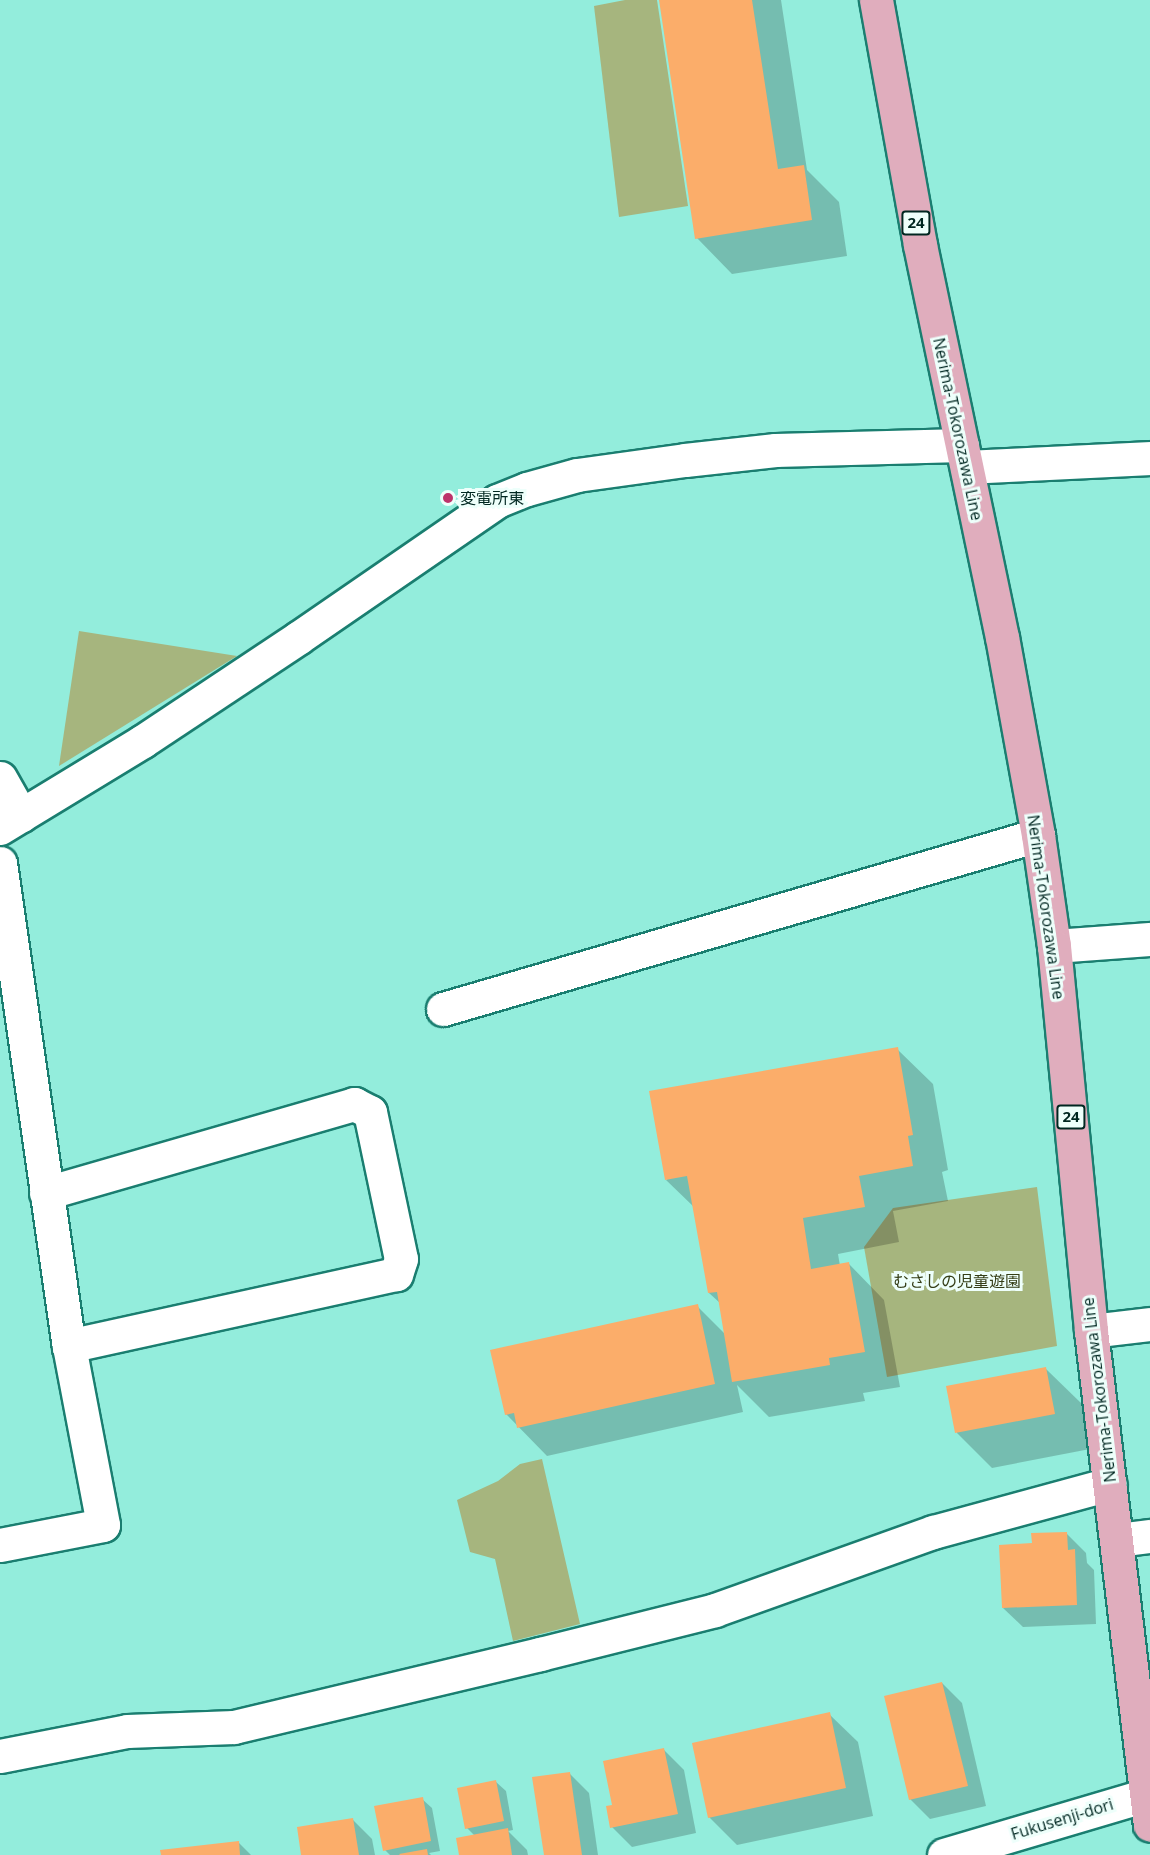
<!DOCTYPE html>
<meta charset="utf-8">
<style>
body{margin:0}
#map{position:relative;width:1150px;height:1855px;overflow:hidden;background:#93eddc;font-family:"Open Sans","Noto Sans JP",sans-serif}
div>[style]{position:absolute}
.green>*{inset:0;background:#a6b57e}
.shadow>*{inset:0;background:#0003}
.building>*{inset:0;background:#fbad6a}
.roads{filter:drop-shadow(2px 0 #1a7e70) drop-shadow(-2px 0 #1a7e70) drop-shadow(0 2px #1a7e70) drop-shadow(0 -2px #1a7e70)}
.minor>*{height:33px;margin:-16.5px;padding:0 16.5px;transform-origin:16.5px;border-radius:16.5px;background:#fff}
.major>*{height:33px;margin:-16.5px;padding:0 16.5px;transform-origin:16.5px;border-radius:16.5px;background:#e0adbd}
.dots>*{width:16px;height:16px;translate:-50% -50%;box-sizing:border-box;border:3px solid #eefffb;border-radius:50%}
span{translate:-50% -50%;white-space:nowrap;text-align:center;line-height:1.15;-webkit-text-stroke:6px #eefffb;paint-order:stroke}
.shield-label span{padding:2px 4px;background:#eefffb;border:2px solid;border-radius:4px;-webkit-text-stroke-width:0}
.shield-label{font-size:15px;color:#002721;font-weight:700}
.street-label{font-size:16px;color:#002721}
.poi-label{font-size:16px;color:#002721}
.left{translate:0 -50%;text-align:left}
.park-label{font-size:16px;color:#353e17}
</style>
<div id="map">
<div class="green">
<div style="clip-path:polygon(625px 0,657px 0,688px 206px,619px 217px,594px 6px)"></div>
<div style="clip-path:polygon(79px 631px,237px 656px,59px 766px)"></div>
<div style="clip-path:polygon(1037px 1187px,1057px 1346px,887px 1377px,864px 1247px,893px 1208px)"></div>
<div style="clip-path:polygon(542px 1459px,580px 1624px,513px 1641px,495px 1559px,470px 1552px,457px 1500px,498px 1481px,520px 1464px)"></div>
</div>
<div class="shadow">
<div style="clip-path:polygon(660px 0,781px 0,807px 170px,839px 202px,847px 256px,732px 274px,697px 238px)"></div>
<div style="clip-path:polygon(897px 1049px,933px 1084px,948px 1170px,942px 1172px,948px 1201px,893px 1211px,899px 1242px,838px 1254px,840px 1266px,849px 1264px,884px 1300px,900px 1387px,863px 1393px,865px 1401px,769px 1417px,737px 1385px,743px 1412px,547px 1456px,506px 1414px,697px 1306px,725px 1334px,720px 1303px,709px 1293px,695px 1208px,666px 1180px)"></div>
<div style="clip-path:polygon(1046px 1369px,1082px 1404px,1090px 1449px,992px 1468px,957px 1433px,948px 1388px)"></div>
<div style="clip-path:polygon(1067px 1534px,1086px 1553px,1087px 1563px,1094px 1570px,1096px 1624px,1023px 1627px,1003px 1608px,1033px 1545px)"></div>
<div style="clip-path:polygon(942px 1683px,962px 1703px,986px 1806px,930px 1819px,910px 1799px)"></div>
<div style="clip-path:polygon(829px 1714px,858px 1742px,873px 1816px,737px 1845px,709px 1817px)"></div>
<div style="clip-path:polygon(664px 1750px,684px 1770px,696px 1833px,632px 1847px,612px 1827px,614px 1806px)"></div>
<div style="clip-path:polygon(569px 1773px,589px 1793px,598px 1855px,545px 1855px)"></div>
<div style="clip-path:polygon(496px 1782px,506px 1791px,513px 1830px,508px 1831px,527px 1850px,528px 1855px,460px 1855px,475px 1836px,467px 1828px)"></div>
<div style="clip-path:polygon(422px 1799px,432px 1808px,440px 1851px,429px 1853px,431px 1855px,390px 1855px,385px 1850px)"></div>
<div style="clip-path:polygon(353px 1820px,372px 1839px,375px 1855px,302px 1855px)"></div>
<div style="clip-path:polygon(238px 1842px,251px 1855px,162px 1855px)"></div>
</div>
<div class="building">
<div style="clip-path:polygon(659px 0,752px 0,778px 169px,804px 165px,812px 220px,695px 239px)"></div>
<div style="clip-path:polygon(898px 1047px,913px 1135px,908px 1136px,913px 1166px,859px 1176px,865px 1207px,803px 1218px,811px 1269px,849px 1262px,865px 1352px,829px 1358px,830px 1365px,732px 1382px,717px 1292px,708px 1293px,687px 1176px,665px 1180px,649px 1091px)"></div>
<div style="clip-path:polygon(698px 1304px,715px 1384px,517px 1428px,514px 1413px,505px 1415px,490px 1350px)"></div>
<div style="clip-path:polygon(1046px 1367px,1055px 1414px,955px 1433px,946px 1386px)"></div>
<div style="clip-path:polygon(1067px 1532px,1068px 1550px,1075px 1549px,1077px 1605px,1002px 1608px,999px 1545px,1032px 1543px,1031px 1533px)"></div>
<div style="clip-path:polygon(942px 1682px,968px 1786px,909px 1800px,884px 1696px)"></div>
<div style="clip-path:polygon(830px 1712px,846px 1788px,708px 1818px,692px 1743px)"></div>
<div style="clip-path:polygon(664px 1748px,678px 1814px,610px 1828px,606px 1806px,612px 1805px,603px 1761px)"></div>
<div style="clip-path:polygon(570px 1772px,582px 1855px,544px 1855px,532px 1777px)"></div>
<div style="clip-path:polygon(496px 1780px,504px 1821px,465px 1829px,457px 1788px)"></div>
<div style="clip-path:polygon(423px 1797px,431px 1841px,383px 1851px,374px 1806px)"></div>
<div style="clip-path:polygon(353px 1818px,359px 1855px,301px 1855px,297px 1827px)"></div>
<div style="clip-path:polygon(508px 1828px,512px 1855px,459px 1855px,456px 1838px)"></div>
<div style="clip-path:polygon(239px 1841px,240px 1855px,161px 1855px,160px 1850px)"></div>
<div style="clip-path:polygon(427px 1849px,428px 1855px,400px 1855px,399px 1854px)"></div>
</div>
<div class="roads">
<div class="minor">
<div style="left:967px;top:467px;width:183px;rotate:-2.8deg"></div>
<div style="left:0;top:778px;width:43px;rotate:60.4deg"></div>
<div style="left:0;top:828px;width:167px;rotate:-31.3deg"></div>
<div style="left:143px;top:741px;width:186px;rotate:-33.6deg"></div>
<div style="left:298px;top:638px;width:242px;rotate:-34.5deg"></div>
<div style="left:497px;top:501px;width:32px;rotate:-22deg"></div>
<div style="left:527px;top:489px;width:52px;rotate:-15.6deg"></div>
<div style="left:577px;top:475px;width:109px;rotate:-7.9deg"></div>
<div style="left:685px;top:460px;width:91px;rotate:-6.3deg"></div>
<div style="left:775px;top:450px;width:187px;rotate:-1.5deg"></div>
<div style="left:0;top:863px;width:488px;rotate:81.9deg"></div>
<div style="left:69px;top:1346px;width:182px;rotate:79.2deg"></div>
<div style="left:103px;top:1525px;width:105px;rotate:169deg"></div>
<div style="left:1054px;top:946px;width:96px;rotate:-4.2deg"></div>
<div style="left:443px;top:1009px;width:620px;rotate:-16.3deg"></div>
<div style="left:46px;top:1193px;width:321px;rotate:-16.1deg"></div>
<div style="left:354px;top:1104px;width:18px;rotate:27deg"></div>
<div style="left:370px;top:1112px;width:150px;rotate:78.1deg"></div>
<div style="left:401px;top:1259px;width:16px;rotate:108deg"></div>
<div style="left:396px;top:1274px;width:335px;rotate:167.6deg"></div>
<div style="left:1091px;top:1331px;width:59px;rotate:-6.8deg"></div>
<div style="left:1117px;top:1540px;width:33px;rotate:-7deg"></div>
<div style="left:0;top:1756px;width:129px;rotate:-11.1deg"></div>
<div style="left:127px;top:1731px;width:107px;rotate:-2.1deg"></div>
<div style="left:234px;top:1727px;width:315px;rotate:-13.4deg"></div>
<div style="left:540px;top:1654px;width:180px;rotate:-14.1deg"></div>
<div style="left:715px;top:1610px;width:232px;rotate:-19.7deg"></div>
<div style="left:933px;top:1532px;width:183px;rotate:-15.2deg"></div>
<div style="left:944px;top:1855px;width:215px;rotate:-16.5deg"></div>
</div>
<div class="major">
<div style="left:876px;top:0;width:249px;rotate:79.8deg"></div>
<div style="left:920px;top:245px;width:400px;rotate:78.2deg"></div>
<div style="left:1002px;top:637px;width:201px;rotate:79.7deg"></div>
<div style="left:1038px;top:835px;width:112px;rotate:81.8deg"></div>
<div style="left:1054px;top:946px;width:387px;rotate:84.5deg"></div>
<div style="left:1091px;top:1331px;width:497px;rotate:83.2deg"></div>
</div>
</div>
<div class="dots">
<div style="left:448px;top:498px;background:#bd336b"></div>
</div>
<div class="shield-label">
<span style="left:916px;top:223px">24</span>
<span style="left:1071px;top:1117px">24</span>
</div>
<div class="street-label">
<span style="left:958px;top:429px;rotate:78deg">Nerima-Tokorozawa Line</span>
<span style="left:1046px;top:907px;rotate:82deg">Nerima-Tokorozawa Line</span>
<span style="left:1099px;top:1390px;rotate:-97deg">Nerima-Tokorozawa Line</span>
<span style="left:1062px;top:1819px;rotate:-17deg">Fukusenji-dori</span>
</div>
<div class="poi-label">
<span class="left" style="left:460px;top:498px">変電所東</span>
</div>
<div class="park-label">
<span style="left:957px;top:1281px">むさしの児童遊園</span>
</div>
</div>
